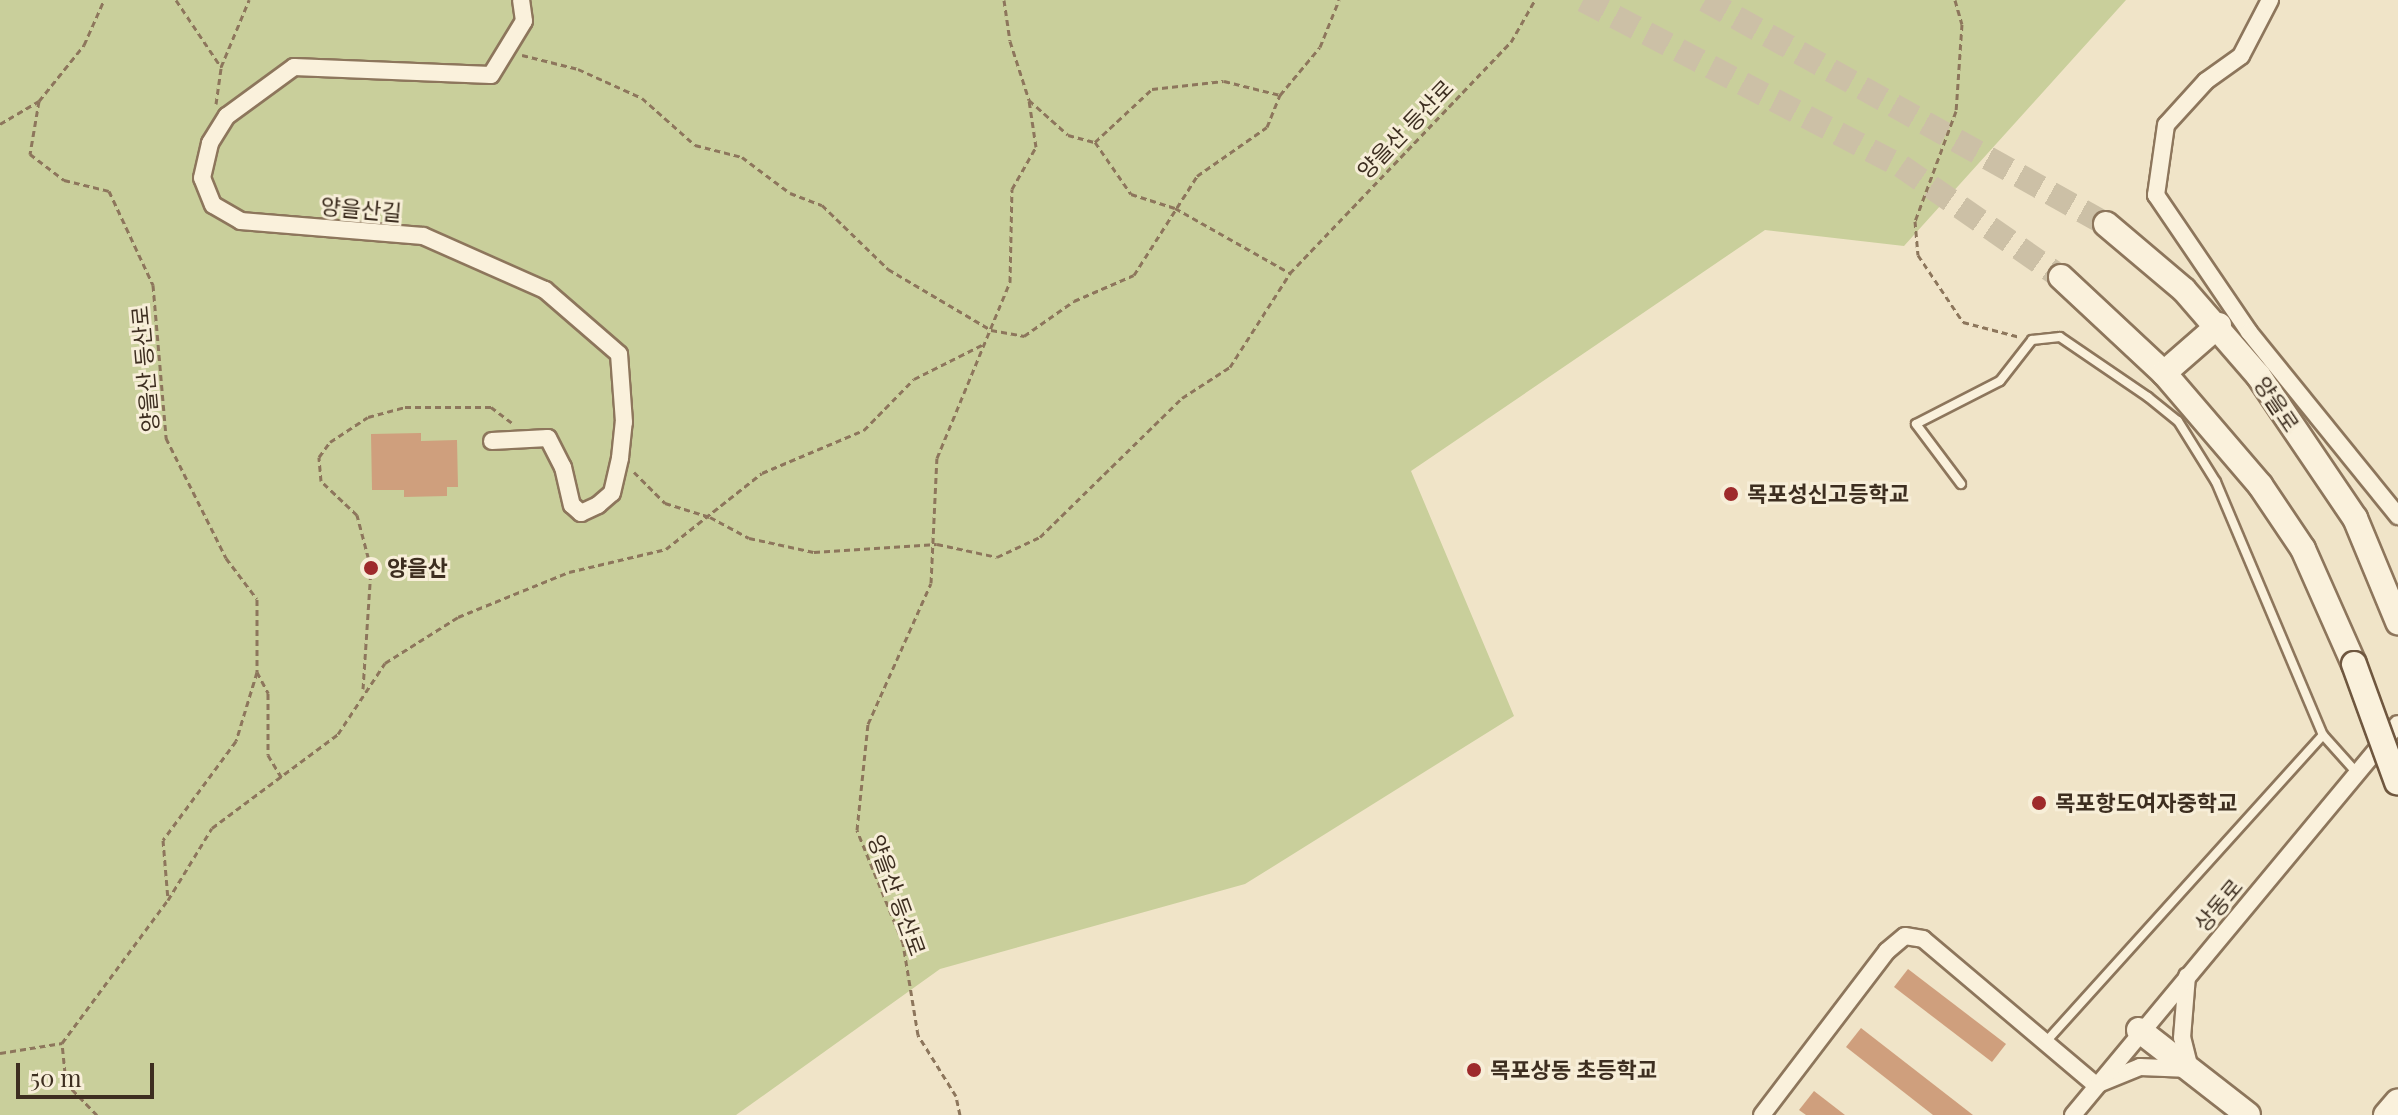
<!DOCTYPE html>
<meta charset="utf-8">
<style>
body{margin:0}
#map{position:relative;width:2398px;height:1115px;overflow:hidden;background:#f0e4c8;font-family:"Playfair Display","Noto Sans KR",serif}
div>[style]{position:absolute}
.green>*{inset:0;background:#c9cf9b}
.building>*{inset:0;background:#cf9f7d}
.secondary-tunnel>*{height:24px;margin-top:-12px;transform-origin:0;background:repeating-linear-gradient(90deg,#ccc0a6 0 24px,transparent 0 36px)}
.path>*{height:3px;margin-top:-1.5px;transform-origin:0;background:repeating-linear-gradient(90deg,#8d765c 0 6px,transparent 0 10px)}
.roads{filter:drop-shadow(2px 0 #8d765c) drop-shadow(-2px 0 #8d765c) drop-shadow(0 2px #8d765c) drop-shadow(0 -2px #8d765c)}
.lane>*{height:8px;margin:-4px;padding:0 4px;transform-origin:4px;border-radius:4px;background:#faf1dc}
.street>*{height:16px;margin:-8px;padding:0 8px;transform-origin:8px;border-radius:8px;background:#faf1dc}
.secondary>*{height:24px;margin:-12px;padding:0 12px;transform-origin:12px;border-radius:12px;background:#faf1dc}
.bridges{filter:drop-shadow(2px 0 #6f573f) drop-shadow(-2px 0 #6f573f) drop-shadow(0 2px #6f573f) drop-shadow(0 -2px #6f573f)}
.secondary-bridge>*{height:24px;margin:-12px;padding:0 12px;transform-origin:12px;border-radius:12px;background:#faf1dc}
.dots>*{width:22px;height:22px;translate:-50% -50%;box-sizing:border-box;border:4px solid #f7eed8;border-radius:50%}
span{translate:-50% -50%;white-space:nowrap;text-align:center;line-height:1.15;-webkit-text-stroke:6px #f7eed8;paint-order:stroke}
.street-label{font-size:22px;color:#3d2e20}
.poi-label{font-size:22px;color:#3d2e20;font-weight:700}
.left{translate:0 -50%;text-align:left}
.scale{position:absolute;left:16px;top:1063px;width:138px;height:36px;box-sizing:border-box;border:4px solid #3d2e20;border-top:0;padding-left:10px;font-size:24px;line-height:28px;white-space:nowrap;color:#3d2e20;-webkit-text-stroke:6px #f7eed8;paint-order:stroke}
</style>
<div id="map">
<div class="green">
<div style="clip-path:polygon(0 0,2126px 0,1904px 246px,1765px 230px,1411px 471px,1514px 716px,1245px 884px,940px 969px,736px 1115px,0 1115px)"></div>
</div>
<div class="building">
<div style="clip-path:polygon(421px 433px,421px 441px,457px 440px,458px 487px,447px 487px,447px 496px,404px 497px,404px 490px,372px 490px,371px 434px)"></div>
<div style="clip-path:polygon(1908px 969px,2006px 1044px,1992px 1062px,1894px 987px)"></div>
<div style="clip-path:polygon(1861px 1028px,1973px 1115px,1933px 1115px,1846px 1047px)"></div>
<div style="clip-path:polygon(1814px 1091px,1845px 1115px,1806px 1115px,1799px 1110px)"></div>
</div>
<div class="secondary-tunnel">
<div style="left:1583px;top:0;width:359px;rotate:27.6deg"></div>
<div style="left:1901px;top:166px;width:195px;rotate:34.8deg"></div>
<div style="left:1705px;top:0;width:459px;rotate:29.2deg"></div>
</div>
<div class="path">
<div style="left:176px;top:0;width:81px;rotate:56.1deg"></div>
<div style="left:1004px;top:0;width:41px;rotate:81.7deg"></div>
<div style="left:1010px;top:41px;width:62px;rotate:72.1deg"></div>
<div style="left:1029px;top:100px;width:52px;rotate:41.9deg"></div>
<div style="left:1068px;top:135px;width:28px;rotate:15deg"></div>
<div style="left:1095px;top:142px;width:63px;rotate:55.3deg"></div>
<div style="left:1131px;top:194px;width:46px;rotate:17.7deg"></div>
<div style="left:1175px;top:208px;width:132px;rotate:29.5deg"></div>
<div style="left:1955px;top:0;width:25px;rotate:74deg"></div>
<div style="left:1962px;top:24px;width:87px;rotate:93.9deg"></div>
<div style="left:1956px;top:111px;width:117px;rotate:110.4deg"></div>
<div style="left:1915px;top:221px;width:34px;rotate:85deg"></div>
<div style="left:1918px;top:255px;width:81px;rotate:56.1deg"></div>
<div style="left:1963px;top:322px;width:59px;rotate:14.7deg"></div>
<div style="left:522px;top:55px;width:58px;rotate:14deg"></div>
<div style="left:578px;top:69px;width:70px;rotate:24.4deg"></div>
<div style="left:642px;top:98px;width:71px;rotate:41.6deg"></div>
<div style="left:695px;top:145px;width:49px;rotate:14.3deg"></div>
<div style="left:742px;top:157px;width:60px;rotate:36.9deg"></div>
<div style="left:790px;top:193px;width:34px;rotate:21deg"></div>
<div style="left:822px;top:205px;width:92px;rotate:44.1deg"></div>
<div style="left:888px;top:269px;width:120px;rotate:30.6deg"></div>
<div style="left:991px;top:330px;width:34px;rotate:10deg"></div>
<div style="left:1024px;top:336px;width:61px;rotate:-35deg"></div>
<div style="left:1074px;top:301px;width:65px;rotate:-23.4deg"></div>
<div style="left:1134px;top:275px;width:117px;rotate:-57.5deg"></div>
<div style="left:1197px;top:176px;width:85px;rotate:-35deg"></div>
<div style="left:1267px;top:127px;width:35px;rotate:-68deg"></div>
<div style="left:1280px;top:95px;width:62px;rotate:-50.2deg"></div>
<div style="left:1320px;top:47px;width:51px;rotate:-68deg"></div>
<div style="left:39px;top:101px;width:54px;rotate:99.6deg"></div>
<div style="left:30px;top:154px;width:43px;rotate:37.4deg"></div>
<div style="left:64px;top:180px;width:46px;rotate:13.7deg"></div>
<div style="left:109px;top:191px;width:104px;rotate:64.9deg"></div>
<div style="left:153px;top:285px;width:154px;rotate:85.1deg"></div>
<div style="left:166px;top:438px;width:134px;rotate:63.4deg"></div>
<div style="left:226px;top:558px;width:51px;rotate:52.9deg"></div>
<div style="left:257px;top:599px;width:73px;rotate:90deg"></div>
<div style="left:257px;top:672px;width:72px;rotate:106.9deg"></div>
<div style="left:236px;top:741px;width:123px;rotate:126.4deg"></div>
<div style="left:163px;top:840px;width:60px;rotate:85.2deg"></div>
<div style="left:216px;top:104px;width:37px;rotate:-82deg"></div>
<div style="left:221px;top:67px;width:73px;rotate:-67.3deg"></div>
<div style="left:0;top:124px;width:45px;rotate:-30.5deg"></div>
<div style="left:39px;top:101px;width:72px;rotate:-51.2deg"></div>
<div style="left:84px;top:45px;width:49px;rotate:-66deg"></div>
<div style="left:1095px;top:142px;width:78px;rotate:-42.9deg"></div>
<div style="left:1152px;top:89px;width:72px;rotate:-6.3deg"></div>
<div style="left:1224px;top:81px;width:58px;rotate:14deg"></div>
<div style="left:634px;top:472px;width:44px;rotate:45deg"></div>
<div style="left:665px;top:503px;width:47px;rotate:17.3deg"></div>
<div style="left:710px;top:517px;width:44px;rotate:28.3deg"></div>
<div style="left:749px;top:538px;width:66px;rotate:12.2deg"></div>
<div style="left:814px;top:552px;width:123px;rotate:-3.7deg"></div>
<div style="left:937px;top:544px;width:61px;rotate:12.2deg"></div>
<div style="left:997px;top:557px;width:47px;rotate:-24.9deg"></div>
<div style="left:1040px;top:537px;width:199px;rotate:-44.4deg"></div>
<div style="left:1182px;top:398px;width:57px;rotate:-32.9deg"></div>
<div style="left:1230px;top:367px;width:112px;rotate:-57.4deg"></div>
<div style="left:1290px;top:273px;width:320px;rotate:-46.3deg"></div>
<div style="left:1511px;top:42px;width:48px;rotate:-60.3deg"></div>
<div style="left:257px;top:672px;width:24px;rotate:62deg"></div>
<div style="left:268px;top:693px;width:62px;rotate:90deg"></div>
<div style="left:268px;top:755px;width:27px;rotate:59deg"></div>
<div style="left:363px;top:689px;width:121px;rotate:-86.2deg"></div>
<div style="left:371px;top:568px;width:55px;rotate:-104.8deg"></div>
<div style="left:357px;top:515px;width:50px;rotate:-136.6deg"></div>
<div style="left:321px;top:481px;width:24px;rotate:-95deg"></div>
<div style="left:319px;top:457px;width:19px;rotate:-54deg"></div>
<div style="left:330px;top:442px;width:45px;rotate:-33.3deg"></div>
<div style="left:368px;top:417px;width:38px;rotate:-15deg"></div>
<div style="left:405px;top:407px;width:86px"></div>
<div style="left:491px;top:407px;width:26px;rotate:37deg"></div>
<div style="left:0;top:1053px;width:63px;rotate:-9.2deg"></div>
<div style="left:97px;top:1115px;width:45px;rotate:-134.1deg"></div>
<div style="left:66px;top:1083px;width:40px;rotate:-95.7deg"></div>
<div style="left:62px;top:1043px;width:178px;rotate:-53.5deg"></div>
<div style="left:168px;top:900px;width:84px;rotate:-58.6deg"></div>
<div style="left:212px;top:828px;width:157px;rotate:-36.7deg"></div>
<div style="left:338px;top:734px;width:85px;rotate:-56.5deg"></div>
<div style="left:385px;top:663px;width:86px;rotate:-32.2deg"></div>
<div style="left:458px;top:617px;width:120px;rotate:-22.1deg"></div>
<div style="left:569px;top:572px;width:100px;rotate:-13.3deg"></div>
<div style="left:666px;top:549px;width:122px;rotate:-38.4deg"></div>
<div style="left:762px;top:473px;width:111px;rotate:-22.9deg"></div>
<div style="left:864px;top:430px;width:71px;rotate:-45.6deg"></div>
<div style="left:914px;top:379px;width:80px;rotate:-26.6deg"></div>
<div style="left:960px;top:1115px;width:19px;rotate:-102deg"></div>
<div style="left:956px;top:1096px;width:72px;rotate:-121.9deg"></div>
<div style="left:918px;top:1035px;width:93px;rotate:-99.3deg"></div>
<div style="left:903px;top:943px;width:122px;rotate:-112.2deg"></div>
<div style="left:857px;top:830px;width:107px;rotate:-84.1deg"></div>
<div style="left:868px;top:724px;width:154px;rotate:-65.9deg"></div>
<div style="left:931px;top:583px;width:125px;rotate:-87.3deg"></div>
<div style="left:937px;top:458px;width:191px;rotate:-67.5deg"></div>
<div style="left:1010px;top:282px;width:93px;rotate:-88.8deg"></div>
<div style="left:1012px;top:189px;width:48px;rotate:-60.3deg"></div>
<div style="left:1036px;top:147px;width:48px;rotate:-98.5deg"></div>
</div>
<div class="roads">
<div class="lane">
<div style="left:1961px;top:484px;width:75px;rotate:-126.9deg"></div>
<div style="left:1916px;top:424px;width:94px;rotate:-27.1deg"></div>
<div style="left:2000px;top:381px;width:52px;rotate:-52deg"></div>
<div style="left:2032px;top:340px;width:28px;rotate:-6deg"></div>
<div style="left:2060px;top:337px;width:107px;rotate:34.3deg"></div>
<div style="left:2148px;top:397px;width:38px;rotate:39deg"></div>
<div style="left:2178px;top:421px;width:72px;rotate:58.1deg"></div>
<div style="left:2216px;top:482px;width:275px;rotate:67.1deg"></div>
<div style="left:2323px;top:735px;width:411px;rotate:132.1deg"></div>
<div style="left:2323px;top:735px;width:51px;rotate:48.2deg"></div>
</div>
<div class="street">
<div style="left:2270px;top:0;width:63px;rotate:117.4deg"></div>
<div style="left:2241px;top:56px;width:43px;rotate:144.5deg"></div>
<div style="left:2206px;top:81px;width:59px;rotate:132.3deg"></div>
<div style="left:2166px;top:125px;width:71px;rotate:98.1deg"></div>
<div style="left:2156px;top:195px;width:166px;rotate:55.8deg"></div>
<div style="left:2249px;top:332px;width:237px;rotate:51deg"></div>
<div style="left:492px;top:441px;width:56px;rotate:-3.1deg"></div>
<div style="left:548px;top:438px;width:33px;rotate:63deg"></div>
<div style="left:563px;top:467px;width:39px;rotate:77deg"></div>
<div style="left:572px;top:505px;width:12px;rotate:42deg"></div>
<div style="left:581px;top:513px;width:19px;rotate:-25deg"></div>
<div style="left:598px;top:505px;width:18px;rotate:-41deg"></div>
<div style="left:612px;top:493px;width:36px;rotate:-77deg"></div>
<div style="left:620px;top:458px;width:36px;rotate:-84deg"></div>
<div style="left:624px;top:422px;width:68px;rotate:-94.2deg"></div>
<div style="left:619px;top:354px;width:98px;rotate:-139.1deg"></div>
<div style="left:545px;top:290px;width:133px;rotate:-156.1deg"></div>
<div style="left:423px;top:236px;width:183px;rotate:-175.3deg"></div>
<div style="left:241px;top:221px;width:32px;rotate:-150deg"></div>
<div style="left:213px;top:205px;width:29px;rotate:-112deg"></div>
<div style="left:202px;top:178px;width:36px;rotate:-77deg"></div>
<div style="left:210px;top:143px;width:32px;rotate:-58deg"></div>
<div style="left:227px;top:116px;width:83px;rotate:-36.2deg"></div>
<div style="left:294px;top:67px;width:197px;rotate:2.3deg"></div>
<div style="left:491px;top:75px;width:63px;rotate:-58.6deg"></div>
<div style="left:524px;top:21px;width:21px;rotate:-98deg"></div>
<div style="left:2098px;top:1084px;width:45px;rotate:-22deg"></div>
<div style="left:2140px;top:1067px;width:50px;rotate:2.3deg"></div>
<div style="left:2190px;top:1069px;width:32px;rotate:-104deg"></div>
<div style="left:2182px;top:1038px;width:62px;rotate:-85.4deg"></div>
<div style="left:1762px;top:1115px;width:206px;rotate:-52.7deg"></div>
<div style="left:1887px;top:951px;width:23px;rotate:-40deg"></div>
<div style="left:1905px;top:936px;width:18px;rotate:9deg"></div>
<div style="left:1923px;top:939px;width:226px;rotate:40.2deg"></div>
<div style="left:2073px;top:1115px;width:508px;rotate:-50.27deg"></div>
</div>
<div class="secondary">
<div style="left:2106px;top:224px;width:102px;rotate:40.2deg"></div>
<div style="left:2184px;top:290px;width:113px;rotate:49deg"></div>
<div style="left:2258px;top:375px;width:173px;rotate:55.9deg"></div>
<div style="left:2355px;top:518px;width:113px;rotate:67.5deg"></div>
<div style="left:2061px;top:277px;width:141px;rotate:43deg"></div>
<div style="left:2164px;top:373px;width:148px;rotate:49.4deg"></div>
<div style="left:2260px;top:485px;width:77px;rotate:56.1deg"></div>
<div style="left:2303px;top:549px;width:126px;rotate:66.1deg"></div>
<div style="left:2164px;top:373px;width:73px;rotate:-41.1deg"></div>
<div style="left:2139px;top:1030px;width:138px;rotate:37.9deg"></div>
<div style="left:2386px;top:1115px;width:18px;rotate:-49deg"></div>
</div>
</div>
<div class="bridges">
<div class="secondary-bridge">
<div style="left:2354px;top:664px;width:126px;rotate:70deg"></div>
</div>
</div>
<div class="dots">
<div style="left:1731px;top:494px;background:#9e2a2b"></div>
<div style="left:371px;top:568px;background:#9e2a2b"></div>
<div style="left:2039px;top:803px;background:#9e2a2b"></div>
<div style="left:1474px;top:1070px;background:#9e2a2b"></div>
</div>
<div class="street-label">
<span style="left:1405px;top:129px;rotate:-46deg">양을산 등산로</span>
<span style="left:361px;top:209px;rotate:5deg">양을산길</span>
<span style="left:145px;top:369px;rotate:-95deg">양을산 등산로</span>
<span style="left:2277px;top:404px;rotate:56deg">양을로</span>
<span style="left:897px;top:895px;rotate:70deg">양을산 등산로</span>
<span style="left:2218px;top:905px;rotate:-50deg">상동로</span>
</div>
<div class="poi-label">
<span class="left" style="left:1747px;top:494px">목포성신고등학교</span>
<span class="left" style="left:387px;top:568px">양을산</span>
<span class="left" style="left:2055px;top:803px">목포항도여자중학교</span>
<span class="left" style="left:1490px;top:1070px">목포상동 초등학교</span>
</div>
<div class="scale">50 m</div>
</div>
